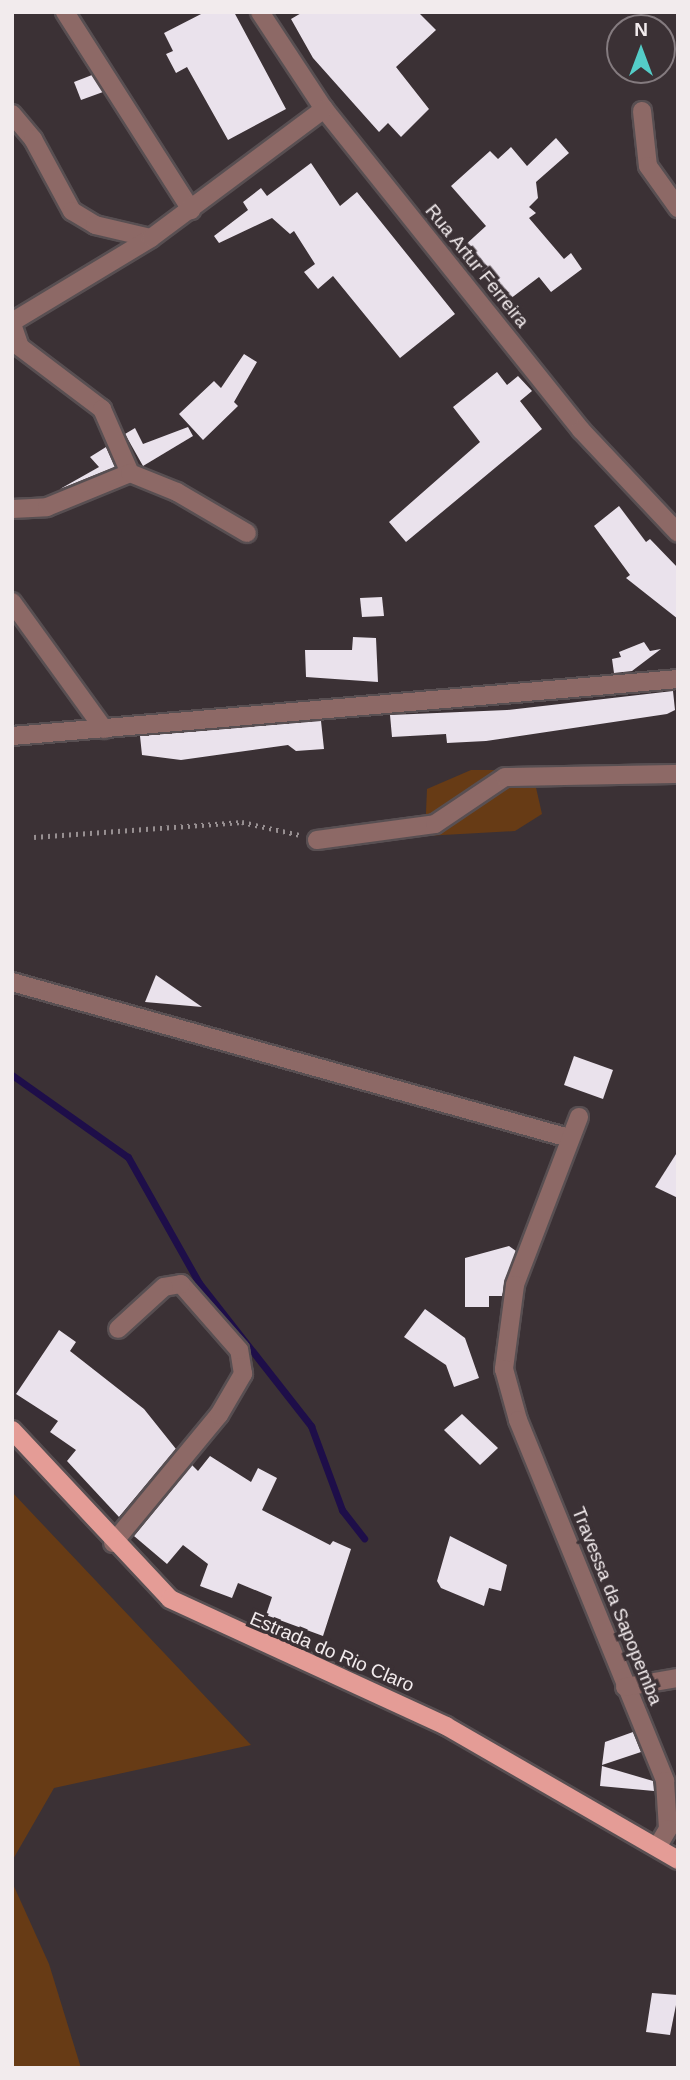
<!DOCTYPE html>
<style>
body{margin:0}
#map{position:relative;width:690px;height:2080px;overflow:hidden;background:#3b3135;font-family:Helvetica,sans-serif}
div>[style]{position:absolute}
.green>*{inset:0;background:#673b15}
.stream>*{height:7px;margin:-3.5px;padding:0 3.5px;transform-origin:3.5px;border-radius:3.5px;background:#1e0e49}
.building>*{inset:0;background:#eae2ec}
.path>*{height:4.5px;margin-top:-2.25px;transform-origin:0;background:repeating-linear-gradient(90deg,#978f91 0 2px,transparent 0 7px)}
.roads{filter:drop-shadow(2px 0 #584f52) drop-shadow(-2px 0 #584f52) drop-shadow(0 2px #584f52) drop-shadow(0 -2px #584f52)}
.minor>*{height:18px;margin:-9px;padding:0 9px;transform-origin:9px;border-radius:9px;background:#8d6966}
.major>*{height:18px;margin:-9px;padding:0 9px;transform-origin:9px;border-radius:9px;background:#e49c96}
span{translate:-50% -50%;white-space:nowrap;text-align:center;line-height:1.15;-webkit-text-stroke:7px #3b3135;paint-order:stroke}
.street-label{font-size:19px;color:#f2ebed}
.frame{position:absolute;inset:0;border:14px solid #f2ebed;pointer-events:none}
.north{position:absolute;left:606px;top:14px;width:70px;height:70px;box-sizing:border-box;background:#3b3135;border:2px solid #847b7f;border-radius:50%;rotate:0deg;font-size:19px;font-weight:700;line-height:28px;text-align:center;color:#f2ebed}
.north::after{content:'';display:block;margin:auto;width:24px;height:32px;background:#54cdc8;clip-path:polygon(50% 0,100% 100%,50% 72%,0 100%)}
</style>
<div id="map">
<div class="green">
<div style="clip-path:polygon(471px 770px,532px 770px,542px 814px,515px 831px,425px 836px,427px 789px)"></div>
<div style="clip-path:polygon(12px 1492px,251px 1745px,54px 1788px,12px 1861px)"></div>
<div style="clip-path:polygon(12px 1882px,49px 1964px,81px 2068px,12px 2068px)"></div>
</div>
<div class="stream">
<div style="left:12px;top:1075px;width:142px;rotate:35.3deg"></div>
<div style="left:128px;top:1157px;width:145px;rotate:60.6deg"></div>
<div style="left:199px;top:1283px;width:182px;rotate:51.9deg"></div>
<div style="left:311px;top:1426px;width:90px;rotate:69.7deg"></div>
<div style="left:342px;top:1510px;width:36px;rotate:52deg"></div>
</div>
<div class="building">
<div style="clip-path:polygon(205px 12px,234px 12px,286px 109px,228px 140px,187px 67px,176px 73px,166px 54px,173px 51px,164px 33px)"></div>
<div style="clip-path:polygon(303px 12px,418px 12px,436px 30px,396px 67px,429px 109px,401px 137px,388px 123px,379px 132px,313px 58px,291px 19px)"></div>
<div style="clip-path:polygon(92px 75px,103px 92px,81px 100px,74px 82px)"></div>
<div style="clip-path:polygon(556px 138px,569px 153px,536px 182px,538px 198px,529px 207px,536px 213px,529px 218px,564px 259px,571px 253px,582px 269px,551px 292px,539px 277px,506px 302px,463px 247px,486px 226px,451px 186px,490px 151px,498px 159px,511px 147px,527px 166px)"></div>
<div style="clip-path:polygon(311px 163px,340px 206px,357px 192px,455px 314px,400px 358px,333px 276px,318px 289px,304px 272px,315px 264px,294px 231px,290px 234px,272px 218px,219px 243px,214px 236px,248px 210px,243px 202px,261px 188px,267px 196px)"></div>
<div style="clip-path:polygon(244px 354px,257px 362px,234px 402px,238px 406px,203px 440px,179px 414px,214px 381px,221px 388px)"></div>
<div style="clip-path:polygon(497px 372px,507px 385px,518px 376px,532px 391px,520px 401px,542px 429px,406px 542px,389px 522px,480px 442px,453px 407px)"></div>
<div style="clip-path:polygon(188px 427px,193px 436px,143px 466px,125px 434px,135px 428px,143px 444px)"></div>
<div style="clip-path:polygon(106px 447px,115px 467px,60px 489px,99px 467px,90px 457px)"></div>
<div style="clip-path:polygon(619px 506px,646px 542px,650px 539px,678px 568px,678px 619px,626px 578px,630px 575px,594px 526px)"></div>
<div style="clip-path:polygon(382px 597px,384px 616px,362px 617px,360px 598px)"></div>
<div style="clip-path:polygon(353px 637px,376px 638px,378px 682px,306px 677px,305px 650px,352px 650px)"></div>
<div style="clip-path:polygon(644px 642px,650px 651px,661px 649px,632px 671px,614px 673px,612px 659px,621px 657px,619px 652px)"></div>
<div style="clip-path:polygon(673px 691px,675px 710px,667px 714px,486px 741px,447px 743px,446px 734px,392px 737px,390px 715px,507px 710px)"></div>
<div style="clip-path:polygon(321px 721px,324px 749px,296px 751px,288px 745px,181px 760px,142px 755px,140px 736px)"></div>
<div style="clip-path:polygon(156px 975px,202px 1007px,145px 1002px)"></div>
<div style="clip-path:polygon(574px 1056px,613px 1070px,603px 1099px,564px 1085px)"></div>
<div style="clip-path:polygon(678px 1151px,678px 1198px,655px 1187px)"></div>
<div style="clip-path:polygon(509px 1246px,516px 1251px,502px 1296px,489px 1296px,489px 1307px,465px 1307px,465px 1258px)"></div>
<div style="clip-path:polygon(425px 1309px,465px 1338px,479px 1378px,454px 1387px,446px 1365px,404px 1337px)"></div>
<div style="clip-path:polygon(59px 1330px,76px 1342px,70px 1351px,144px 1409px,176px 1449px,119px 1517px,67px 1461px,76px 1450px,50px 1432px,58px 1421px,16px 1394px)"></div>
<div style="clip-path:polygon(462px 1414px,498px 1448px,480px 1465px,444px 1430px)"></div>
<div style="clip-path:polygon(210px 1456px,251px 1482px,258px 1468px,277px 1478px,262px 1510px,330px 1545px,333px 1541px,351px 1549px,323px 1636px,266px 1615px,272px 1597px,238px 1583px,232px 1598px,200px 1586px,208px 1564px,183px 1545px,167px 1564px,134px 1536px,192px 1465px,198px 1471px)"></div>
<div style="clip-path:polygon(450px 1536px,507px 1565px,501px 1591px,489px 1588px,484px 1606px,441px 1588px,437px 1581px)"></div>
<div style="clip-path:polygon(633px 1732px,641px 1752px,602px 1765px,605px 1742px)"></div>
<div style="clip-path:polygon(602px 1766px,653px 1781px,654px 1791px,600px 1786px)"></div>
<div style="clip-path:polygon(652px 1993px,678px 1995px,670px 2035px,646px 2032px)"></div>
</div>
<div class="path">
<div style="left:34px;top:837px;width:209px;rotate:-4.1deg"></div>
<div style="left:242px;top:822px;width:59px;rotate:12.6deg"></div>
</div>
<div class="roads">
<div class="minor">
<div style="left:65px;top:12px;width:235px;rotate:57.5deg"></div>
<div style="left:260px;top:12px;width:116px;rotate:56.6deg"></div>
<div style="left:324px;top:109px;width:411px;rotate:51.3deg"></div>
<div style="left:581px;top:430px;width:141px;rotate:46.7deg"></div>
<div style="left:642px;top:111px;width:55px;rotate:83.8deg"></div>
<div style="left:648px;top:166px;width:52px;rotate:54.5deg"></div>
<div style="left:12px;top:114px;width:33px;rotate:50deg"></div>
<div style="left:33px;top:139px;width:82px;rotate:61.6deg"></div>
<div style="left:72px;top:211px;width:27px;rotate:31deg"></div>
<div style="left:95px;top:225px;width:57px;rotate:13.1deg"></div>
<div style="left:12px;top:322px;width:162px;rotate:-31.1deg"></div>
<div style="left:151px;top:238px;width:216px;rotate:-36.7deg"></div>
<div style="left:12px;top:324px;width:24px;rotate:71deg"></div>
<div style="left:20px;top:347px;width:103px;rotate:37.1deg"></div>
<div style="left:102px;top:409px;width:70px;rotate:66.4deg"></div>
<div style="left:12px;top:509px;width:35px;rotate:-3deg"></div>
<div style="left:47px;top:507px;width:90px;rotate:-22.3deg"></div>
<div style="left:130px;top:473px;width:51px;rotate:22deg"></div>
<div style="left:177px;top:492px;width:81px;rotate:30.4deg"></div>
<div style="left:12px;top:602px;width:157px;rotate:54.1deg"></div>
<div style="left:12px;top:736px;width:668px;rotate:-4.89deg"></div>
<div style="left:317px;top:840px;width:119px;rotate:-7.7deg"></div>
<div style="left:435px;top:824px;width:84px;rotate:-33.9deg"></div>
<div style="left:505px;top:777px;width:173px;rotate:-1deg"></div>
<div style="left:12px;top:982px;width:578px;rotate:15.65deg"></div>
<div style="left:579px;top:1117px;width:180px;rotate:110.9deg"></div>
<div style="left:515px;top:1285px;width:85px;rotate:97.5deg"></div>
<div style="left:504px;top:1369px;width:53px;rotate:74.6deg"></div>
<div style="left:518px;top:1420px;width:390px;rotate:67.8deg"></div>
<div style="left:665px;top:1781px;width:48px;rotate:86.4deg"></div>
<div style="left:668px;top:1829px;width:21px;rotate:121deg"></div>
<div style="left:113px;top:1543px;width:166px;rotate:-50.4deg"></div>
<div style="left:219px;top:1415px;width:48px;rotate:-59.7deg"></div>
<div style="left:243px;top:1374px;width:24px;rotate:-99deg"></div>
<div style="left:239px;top:1350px;width:88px;rotate:-131.3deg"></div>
<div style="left:181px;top:1284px;width:17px;rotate:170deg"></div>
<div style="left:164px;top:1287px;width:62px;rotate:137.6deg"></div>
<div style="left:625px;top:1687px;width:54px;rotate:-9.6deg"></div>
</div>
<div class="major">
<div style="left:12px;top:1430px;width:231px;rotate:46.9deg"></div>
<div style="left:170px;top:1599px;width:304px;rotate:24.7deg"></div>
<div style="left:446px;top:1726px;width:268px;rotate:30deg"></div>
</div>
</div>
<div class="street-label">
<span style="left:477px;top:266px;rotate:51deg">Rua Artur Ferreira</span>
<span style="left:617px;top:1606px;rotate:68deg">Travessa da Sapopemba</span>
<span style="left:332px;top:1652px;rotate:23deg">Estrada do Rio Claro</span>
</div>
<div class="frame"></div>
<div class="north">N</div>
</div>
